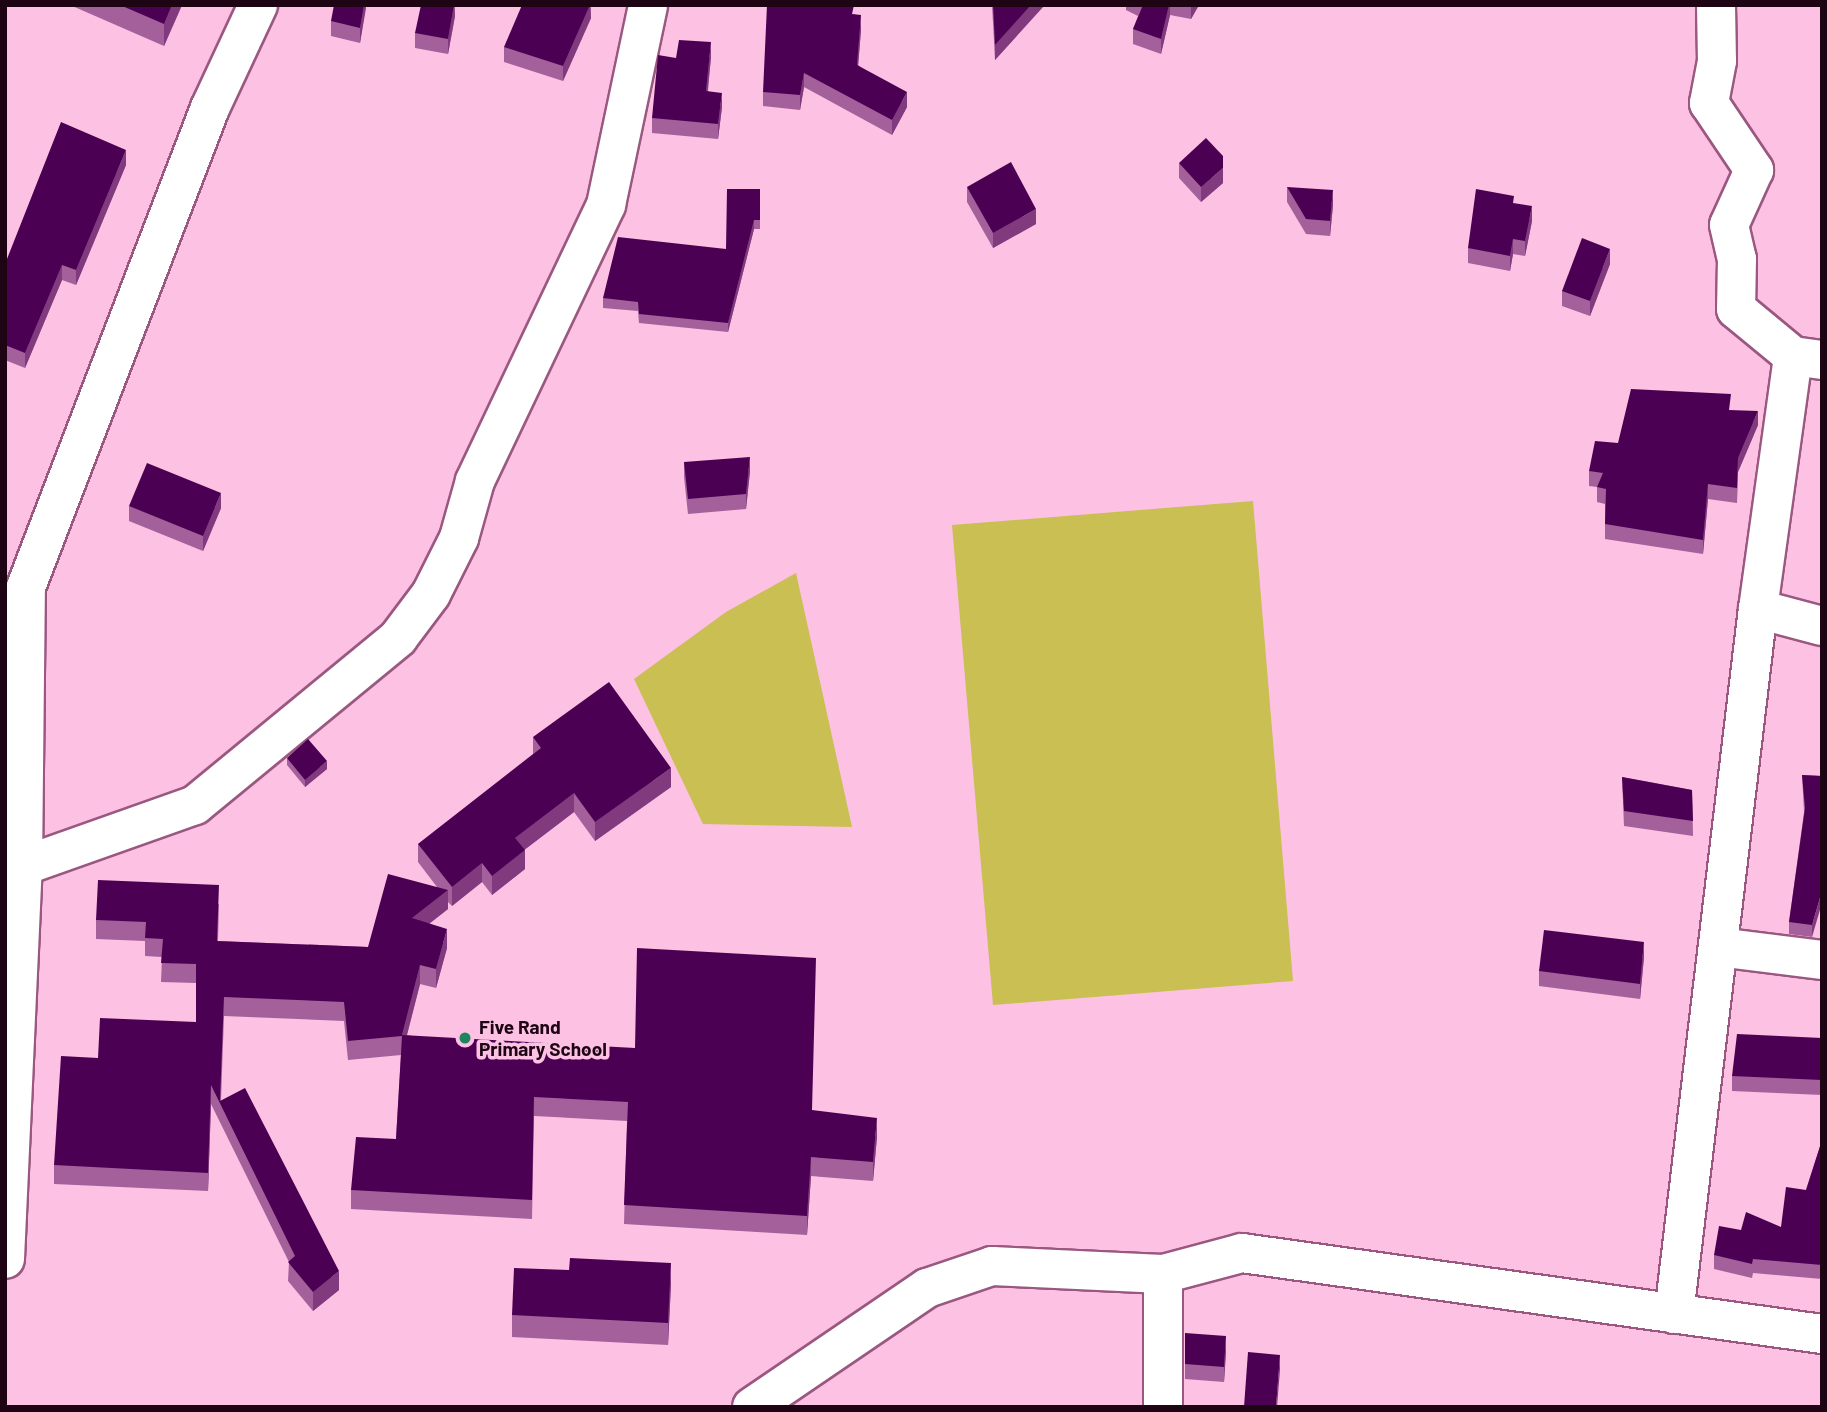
<!DOCTYPE html>
<style>
body{margin:0}
#map{position:relative;width:1827px;height:1412px;overflow:hidden;background:#fcc1e3;font-family:Barlow,sans-serif}
div>[style]{position:absolute}
.green>*{inset:0;background:#c9bf52}
.roads{filter:drop-shadow(2px 0 #9a5880) drop-shadow(-2px 0 #9a5880) drop-shadow(0 2px #9a5880) drop-shadow(0 -2px #9a5880)}
.minor>*{height:38px;margin:-19px;padding:0 19px;transform-origin:19px;border-radius:19px;background:#fff}
.wall>*{inset:0;background:#a4609b}
.shaded-wall>*{inset:0;background:#813a7e}
.building>*{inset:0;background:#4c0053}
.dots>*{width:19px;height:19px;translate:-50% -50%;box-sizing:border-box;border:4px solid #fcc1e3;border-radius:50%}
span{translate:-50% -50%;white-space:nowrap;text-align:center;line-height:1.15;-webkit-text-stroke:7px #fcc1e3;paint-order:stroke}
.poi-label{font-size:19px;color:#1d0514;font-weight:700}
.left{translate:0 -50%;text-align:left}
.frame{position:absolute;inset:0;border:7px solid #1d0514;pointer-events:none}
</style>
<div id="map">
<div class="green">
<div style="clip-path:polygon(1253px 501px,1293px 981px,993px 1005px,952px 525px)"></div>
<div style="clip-path:polygon(796px 573px,852px 827px,703px 824px,634px 679px,726px 612px)"></div>
</div>
<div class="roads">
<div class="minor">
<div style="left:1716px;top:5px;width:56px;rotate:89deg"></div>
<div style="left:1717px;top:61px;width:43px;rotate:100.8deg"></div>
<div style="left:1709px;top:103px;width:81px;rotate:56.1deg"></div>
<div style="left:1754px;top:170px;width:60px;rotate:114.4deg"></div>
<div style="left:1729px;top:225px;width:35px;rotate:77deg"></div>
<div style="left:1737px;top:259px;width:50px;rotate:91.1deg"></div>
<div style="left:1736px;top:309px;width:74px;rotate:39.5deg"></div>
<div style="left:1758px;top:609px;width:255px;rotate:-82.1deg"></div>
<div style="left:1793px;top:356px;width:29px;rotate:8deg"></div>
<div style="left:23px;top:866px;width:182px;rotate:-19.5deg"></div>
<div style="left:195px;top:805px;width:263px;rotate:-39.4deg"></div>
<div style="left:398px;top:638px;width:55px;rotate:-53.1deg"></div>
<div style="left:431px;top:594px;width:63px;rotate:-63.4deg"></div>
<div style="left:459px;top:538px;width:59px;rotate:-74.3deg"></div>
<div style="left:475px;top:481px;width:306px;rotate:-64.6deg"></div>
<div style="left:606px;top:205px;width:204px;rotate:-78.1deg"></div>
<div style="left:1718px;top:947px;width:105px;rotate:7.1deg"></div>
<div style="left:5px;top:1259px;width:393px;rotate:-87.4deg"></div>
<div style="left:23px;top:866px;width:279px;rotate:-89.4deg"></div>
<div style="left:26px;top:587px;width:513px;rotate:-68.99deg"></div>
<div style="left:210px;top:108px;width:114px;rotate:-65deg"></div>
<div style="left:1163px;top:1274px;width:133px;rotate:90deg"></div>
<div style="left:1674px;top:1314px;width:710px;rotate:-83.21deg"></div>
<div style="left:1758px;top:609px;width:66px;rotate:14.9deg"></div>
<div style="left:752px;top:1407px;width:212px;rotate:-34.2deg"></div>
<div style="left:927px;top:1288px;width:69px;rotate:-18.7deg"></div>
<div style="left:992px;top:1266px;width:171px;rotate:2.7deg"></div>
<div style="left:1163px;top:1274px;width:82px;rotate:-14.9deg"></div>
<div style="left:1242px;top:1253px;width:586px;rotate:7.95deg"></div>
</div>
</div>
<div class="wall">
<div style="clip-path:polygon(70px 5px,182px 5px,164px 46px)"></div>
<div style="clip-path:polygon(366px 5px,360px 43px,331px 36px,331px 21px)"></div>
<div style="clip-path:polygon(455px 5px,455px 16px,448px 54px,415px 48px,415px 33px)"></div>
<div style="clip-path:polygon(591px 5px,591px 18px,563px 81px,504px 62px,504px 47px)"></div>
<div style="clip-path:polygon(992px 5px,1044px 5px,995px 60px)"></div>
<div style="clip-path:polygon(1126px 5px,1199px 5px,1191px 19px,1170px 15px,1161px 54px,1133px 44px,1133px 29px,1138px 16px,1126px 10px)"></div>
<div style="clip-path:polygon(855px 14px,861px 30px,858px 65px,907px 107px,892px 135px,804px 87px,800px 110px,763px 106px,763px 92px)"></div>
<div style="clip-path:polygon(711px 57px,708px 91px,722px 107px,718px 139px,652px 133px,652px 118px,676px 58px)"></div>
<div style="clip-path:polygon(1179px 163px,1223px 183px,1201px 202px,1179px 178px)"></div>
<div style="clip-path:polygon(126px 165px,76px 285px,62px 280px,25px 368px,5px 360px,5px 264px)"></div>
<div style="clip-path:polygon(967px 187px,1036px 224px,993px 248px,967px 202px)"></div>
<div style="clip-path:polygon(1287px 187px,1333px 205px,1330px 236px,1306px 234px,1287px 202px)"></div>
<div style="clip-path:polygon(760px 189px,760px 229px,754px 229px,728px 332px,639px 323px,638px 311px,603px 308px,603px 298px,726px 249px)"></div>
<div style="clip-path:polygon(1514px 203px,1532px 221px,1525px 256px,1513px 254px,1510px 271px,1468px 263px,1468px 248px)"></div>
<div style="clip-path:polygon(1610px 264px,1590px 316px,1562px 306px,1562px 291px)"></div>
<div style="clip-path:polygon(1731px 410px,1758px 425px,1738px 472px,1737px 503px,1708px 499px,1703px 554px,1605px 539px,1605px 504px,1597px 502px,1597px 487px,1589px 486px,1589px 471px,1618px 443px)"></div>
<div style="clip-path:polygon(684px 462px,750px 471px,746px 509px,688px 514px,684px 477px)"></div>
<div style="clip-path:polygon(129px 506px,221px 508px,203px 551px,129px 521px)"></div>
<div style="clip-path:polygon(533px 737px,671px 787px,595px 841px,574px 812px,524px 850px,525px 869px,492px 895px,482px 882px,452px 906px,448px 902px,448px 909px,429px 924px,447px 948px,436px 988px,420px 984px,407px 1035px,812px 1110px,877px 1137px,873px 1181px,811px 1176px,807px 1235px,624px 1224px,627px 1121px,534px 1116px,532px 1219px,351px 1209px,351px 1190px,396px 1139px,401px 1055px,348px 1060px,344px 1021px,224px 1016px,221px 1101px,339px 1290px,313px 1311px,288px 1281px,289px 1262px,211px 1104px,208px 1191px,54px 1184px,54px 1165px,98px 1058px,196px 1022px,196px 983px,161px 982px,162px 957px,145px 956px,145px 941px,96px 939px,96px 920px,219px 904px,218px 941px,368px 947px,437px 887px,418px 862px,418px 844px,533px 754px)"></div>
<div style="clip-path:polygon(287px 758px,327px 769px,305px 787px,287px 765px)"></div>
<div style="clip-path:polygon(1802px 775px,1822px 776px,1812px 937px,1789px 934px,1789px 922px,1804px 812px)"></div>
<div style="clip-path:polygon(1622px 777px,1692px 790px,1693px 836px,1624px 826px)"></div>
<div style="clip-path:polygon(1644px 957px,1640px 999px,1539px 986px,1539px 971px)"></div>
<div style="clip-path:polygon(1822px 1038px,1822px 1095px,1732px 1091px,1732px 1076px)"></div>
<div style="clip-path:polygon(1822px 1140px,1822px 1279px,1753px 1273px,1752px 1278px,1714px 1269px,1714px 1255px,1741px 1230px,1781px 1227px,1806px 1190px)"></div>
<div style="clip-path:polygon(671px 1284px,668px 1345px,512px 1337px,512px 1315px)"></div>
<div style="clip-path:polygon(1185px 1333px,1226px 1351px,1224px 1382px,1185px 1379px)"></div>
</div>
<div class="shaded-wall">
<div style="clip-path:polygon(172px 5px,182px 5px,164px 46px,164px 24px)"></div>
<div style="clip-path:polygon(364px 5px,366px 5px,366px 8px,360px 43px,360px 28px)"></div>
<div style="clip-path:polygon(454px 5px,455px 16px,448px 54px,448px 39px)"></div>
<div style="clip-path:polygon(590px 5px,591px 18px,563px 81px,563px 66px)"></div>
<div style="clip-path:polygon(1031px 5px,1044px 6px,995px 60px,995px 45px)"></div>
<div style="clip-path:polygon(1169px 5px,1170px 5px,1170px 15px,1161px 54px,1161px 39px)"></div>
<div style="clip-path:polygon(1191px 5px,1199px 5px,1191px 19px)"></div>
<div style="clip-path:polygon(861px 15px,861px 30px,857px 80px,857px 65px)"></div>
<div style="clip-path:polygon(711px 42px,711px 57px,706px 106px,706px 91px)"></div>
<div style="clip-path:polygon(804px 73px,804px 87px,800px 110px,800px 95px)"></div>
<div style="clip-path:polygon(907px 92px,907px 107px,892px 135px,892px 120px)"></div>
<div style="clip-path:polygon(722px 93px,722px 107px,718px 139px,718px 124px)"></div>
<div style="clip-path:polygon(126px 150px,126px 165px,76px 285px,76px 270px)"></div>
<div style="clip-path:polygon(1223px 168px,1223px 183px,1201px 202px,1201px 187px)"></div>
<div style="clip-path:polygon(1333px 190px,1333px 205px,1330px 236px,1330px 221px)"></div>
<div style="clip-path:polygon(1532px 206px,1532px 221px,1525px 256px,1525px 241px)"></div>
<div style="clip-path:polygon(1036px 209px,1036px 224px,993px 248px,993px 233px)"></div>
<div style="clip-path:polygon(754px 220px,754px 229px,728px 332px,728px 323px)"></div>
<div style="clip-path:polygon(1513px 239px,1513px 254px,1510px 271px,1510px 256px)"></div>
<div style="clip-path:polygon(1610px 249px,1610px 264px,1590px 316px,1590px 301px)"></div>
<div style="clip-path:polygon(62px 265px,62px 280px,25px 368px,25px 353px)"></div>
<div style="clip-path:polygon(1758px 411px,1758px 425px,1738px 472px,1737px 503px,1738px 458px)"></div>
<div style="clip-path:polygon(750px 457px,750px 471px,746px 509px,746px 494px)"></div>
<div style="clip-path:polygon(1708px 484px,1708px 499px,1703px 554px,1703px 540px)"></div>
<div style="clip-path:polygon(221px 493px,221px 508px,203px 551px,203px 536px)"></div>
<div style="clip-path:polygon(327px 761px,327px 769px,305px 787px,305px 780px)"></div>
<div style="clip-path:polygon(671px 768px,671px 787px,595px 841px,595px 822px)"></div>
<div style="clip-path:polygon(574px 793px,574px 812px,515px 857px,515px 838px)"></div>
<div style="clip-path:polygon(525px 850px,525px 869px,492px 895px,492px 876px)"></div>
<div style="clip-path:polygon(482px 863px,482px 882px,452px 906px,452px 887px)"></div>
<div style="clip-path:polygon(448px 890px,448px 909px,412px 937px,412px 918px)"></div>
<div style="clip-path:polygon(1822px 891px,1822px 903px,1812px 937px,1812px 925px)"></div>
<div style="clip-path:polygon(447px 929px,447px 948px,436px 988px,436px 969px)"></div>
<div style="clip-path:polygon(1644px 942px,1644px 957px,1640px 999px,1640px 984px)"></div>
<div style="clip-path:polygon(420px 965px,420px 984px,402px 1054px,402px 1035px)"></div>
<div style="clip-path:polygon(211px 1085px,211px 1104px,208px 1191px,208px 1173px)"></div>
<div style="clip-path:polygon(877px 1118px,877px 1137px,873px 1181px,873px 1162px)"></div>
<div style="clip-path:polygon(811px 1157px,811px 1176px,807px 1235px,807px 1216px)"></div>
<div style="clip-path:polygon(671px 1263px,671px 1284px,668px 1345px,668px 1323px)"></div>
<div style="clip-path:polygon(339px 1271px,339px 1290px,313px 1311px,313px 1292px)"></div>
<div style="clip-path:polygon(1226px 1336px,1226px 1351px,1224px 1382px,1224px 1367px)"></div>
<div style="clip-path:polygon(1280px 1355px,1280px 1370px,1277px 1407px,1276px 1407px)"></div>
</div>
<div class="building">
<div style="clip-path:polygon(120px 5px,172px 5px,164px 24px)"></div>
<div style="clip-path:polygon(334px 5px,364px 5px,360px 28px,331px 21px)"></div>
<div style="clip-path:polygon(421px 5px,454px 5px,448px 39px,415px 33px)"></div>
<div style="clip-path:polygon(522px 5px,590px 5px,563px 66px,504px 47px)"></div>
<div style="clip-path:polygon(767px 5px,854px 5px,852px 14px,861px 15px,857px 65px,907px 92px,892px 120px,804px 73px,800px 95px,763px 92px)"></div>
<div style="clip-path:polygon(993px 5px,1031px 5px,995px 45px)"></div>
<div style="clip-path:polygon(1143px 5px,1169px 5px,1161px 39px,1133px 29px)"></div>
<div style="clip-path:polygon(679px 40px,711px 42px,706px 91px,722px 93px,718px 124px,652px 118px,658px 55px,676px 58px)"></div>
<div style="clip-path:polygon(61px 122px,126px 150px,76px 270px,62px 265px,25px 353px,5px 345px,5px 264px)"></div>
<div style="clip-path:polygon(1206px 138px,1223px 156px,1223px 168px,1201px 187px,1179px 163px)"></div>
<div style="clip-path:polygon(1011px 162px,1036px 209px,993px 233px,967px 187px)"></div>
<div style="clip-path:polygon(1287px 187px,1333px 190px,1330px 221px,1306px 219px)"></div>
<div style="clip-path:polygon(727px 189px,760px 189px,760px 220px,754px 220px,728px 323px,639px 314px,638px 302px,603px 298px,618px 237px,726px 249px)"></div>
<div style="clip-path:polygon(1476px 189px,1514px 196px,1513px 203px,1532px 206px,1525px 241px,1513px 239px,1510px 256px,1468px 248px)"></div>
<div style="clip-path:polygon(1582px 238px,1610px 249px,1590px 301px,1562px 291px)"></div>
<div style="clip-path:polygon(1631px 389px,1731px 394px,1729px 410px,1758px 411px,1738px 458px,1737px 488px,1708px 484px,1703px 540px,1605px 524px,1606px 489px,1597px 487px,1603px 473px,1589px 471px,1595px 441px,1618px 443px)"></div>
<div style="clip-path:polygon(750px 457px,746px 494px,688px 499px,684px 462px)"></div>
<div style="clip-path:polygon(147px 463px,221px 493px,203px 536px,129px 506px)"></div>
<div style="clip-path:polygon(609px 682px,671px 768px,595px 822px,574px 793px,515px 838px,525px 850px,492px 876px,482px 863px,452px 887px,418px 844px,541px 748px,533px 737px)"></div>
<div style="clip-path:polygon(308px 739px,327px 761px,305px 780px,287px 758px)"></div>
<div style="clip-path:polygon(1802px 775px,1822px 776px,1822px 891px,1812px 925px,1789px 922px,1805px 808px)"></div>
<div style="clip-path:polygon(1622px 777px,1692px 790px,1693px 821px,1624px 811px)"></div>
<div style="clip-path:polygon(388px 874px,448px 890px,412px 918px,447px 929px,436px 969px,420px 965px,402px 1035px,635px 1048px,637px 948px,816px 958px,812px 1110px,877px 1118px,873px 1162px,811px 1157px,807px 1216px,624px 1205px,628px 1102px,534px 1097px,532px 1200px,351px 1190px,356px 1137px,396px 1139px,402px 1036px,348px 1041px,344px 1002px,224px 997px,220px 1101px,245px 1088px,339px 1271px,313px 1292px,288px 1262px,295px 1256px,211px 1085px,208px 1173px,54px 1165px,61px 1056px,98px 1058px,100px 1018px,196px 1022px,196px 964px,161px 963px,163px 939px,145px 938px,146px 922px,96px 920px,98px 880px,219px 885px,217px 941px,368px 947px)"></div>
<div style="clip-path:polygon(1544px 930px,1644px 942px,1640px 984px,1539px 971px)"></div>
<div style="clip-path:polygon(1737px 1034px,1822px 1038px,1822px 1080px,1732px 1076px)"></div>
<div style="clip-path:polygon(1822px 1140px,1822px 1265px,1753px 1259px,1752px 1264px,1714px 1255px,1719px 1226px,1741px 1230px,1746px 1212px,1781px 1227px,1786px 1187px,1806px 1190px)"></div>
<div style="clip-path:polygon(570px 1258px,671px 1263px,668px 1323px,512px 1315px,514px 1268px,569px 1270px)"></div>
<div style="clip-path:polygon(1185px 1333px,1226px 1336px,1224px 1367px,1185px 1364px)"></div>
<div style="clip-path:polygon(1248px 1352px,1280px 1355px,1276px 1407px,1244px 1407px)"></div>
</div>
<div class="dots">
<div style="left:465px;top:1038px;background:#1d8560"></div>
</div>
<div class="poi-label">
<span class="left" style="left:479px;top:1038px">Five Rand<br>Primary School</span>
</div>
<div class="frame"></div>
</div>
